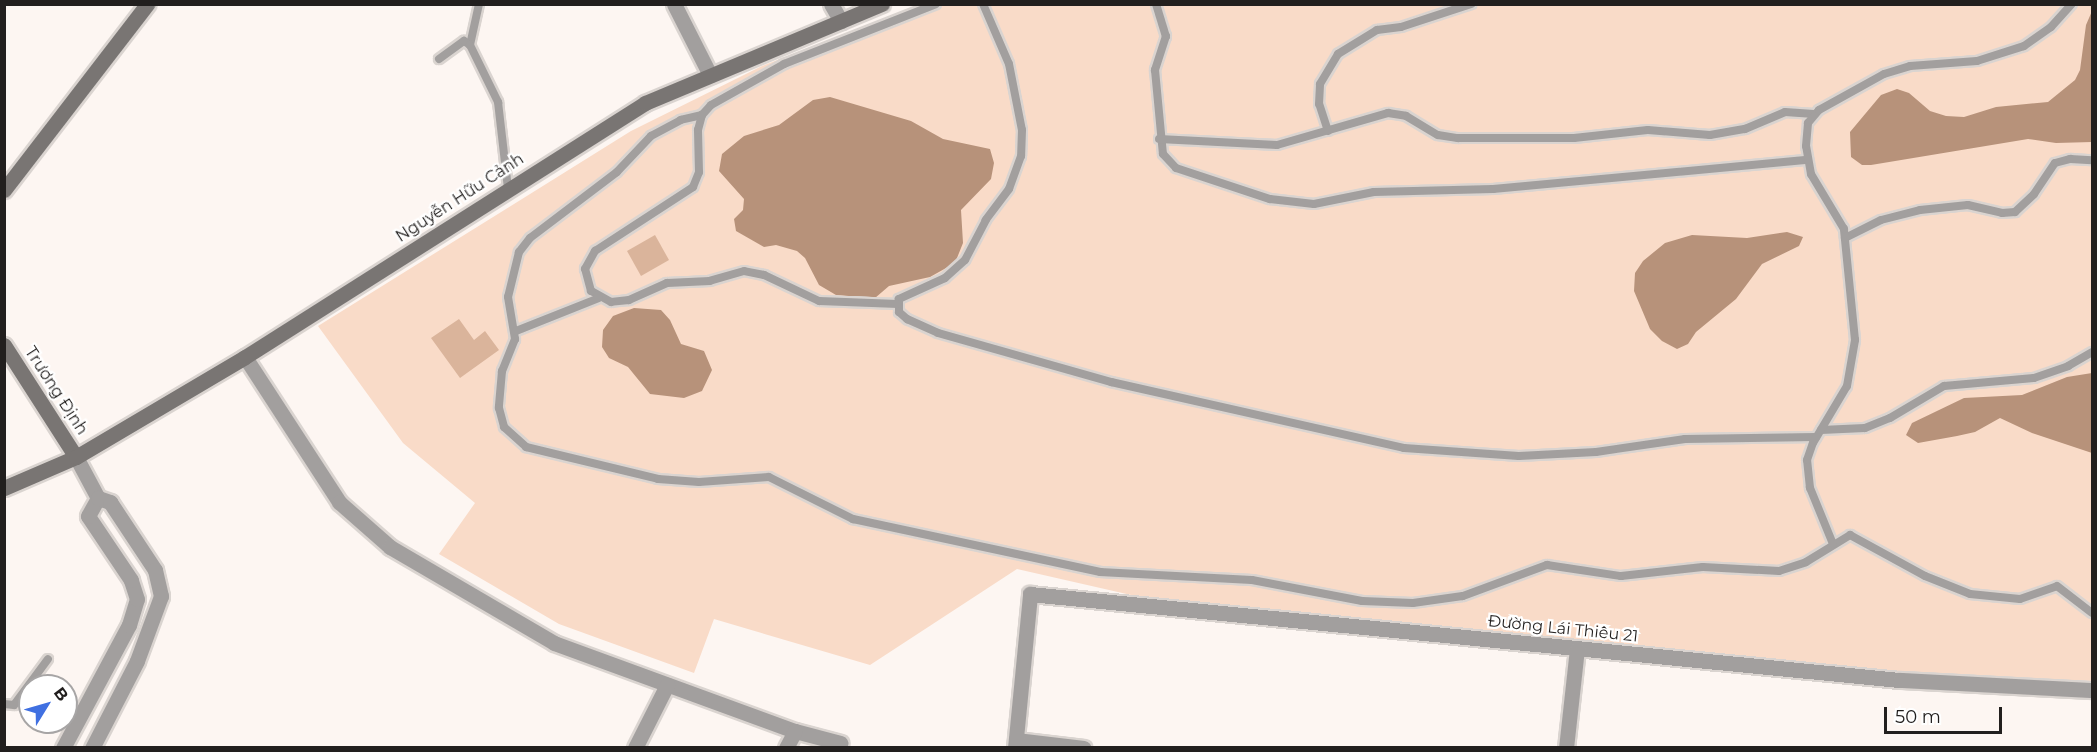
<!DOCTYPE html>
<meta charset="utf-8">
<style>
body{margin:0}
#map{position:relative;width:2097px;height:752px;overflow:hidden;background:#fdf6f2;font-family:Montserrat,sans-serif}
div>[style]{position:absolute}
.green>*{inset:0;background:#f9dbc8}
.water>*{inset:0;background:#b7927a}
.building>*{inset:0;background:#dab49b}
.roads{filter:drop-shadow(2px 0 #dad4d0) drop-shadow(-2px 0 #dad4d0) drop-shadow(0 2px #dad4d0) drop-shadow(0 -2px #dad4d0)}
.lane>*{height:8px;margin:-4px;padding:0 4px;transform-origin:4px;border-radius:4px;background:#a29f9e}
.street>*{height:15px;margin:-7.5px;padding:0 7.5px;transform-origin:7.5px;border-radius:7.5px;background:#a29f9e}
.secondary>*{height:15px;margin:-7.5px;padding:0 7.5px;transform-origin:7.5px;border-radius:7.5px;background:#797573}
span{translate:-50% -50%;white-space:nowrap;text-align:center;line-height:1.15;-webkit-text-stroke:4.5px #fff;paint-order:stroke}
.street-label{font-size:16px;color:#221f1e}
.frame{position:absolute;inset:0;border:6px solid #221f1e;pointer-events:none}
.north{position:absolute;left:18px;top:674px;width:60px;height:60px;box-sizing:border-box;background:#fff;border:2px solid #a7a5a5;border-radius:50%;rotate:53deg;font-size:16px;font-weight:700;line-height:24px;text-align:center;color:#221f1e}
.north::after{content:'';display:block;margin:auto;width:21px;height:27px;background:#4070e1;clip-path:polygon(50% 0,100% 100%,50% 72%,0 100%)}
.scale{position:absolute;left:1884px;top:707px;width:118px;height:27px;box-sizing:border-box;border:3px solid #221f1e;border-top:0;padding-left:8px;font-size:18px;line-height:21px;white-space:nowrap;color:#221f1e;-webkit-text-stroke:4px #fff;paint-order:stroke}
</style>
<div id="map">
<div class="green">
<div style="clip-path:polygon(918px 5px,2092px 5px,2092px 681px,1899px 674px,1131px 595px,1017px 569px,870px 665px,714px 619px,694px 673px,559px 624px,439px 554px,475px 503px,403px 443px,318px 326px,631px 131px,762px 66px)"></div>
</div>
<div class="water">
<div style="clip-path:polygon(2092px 11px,2092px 142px,2056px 143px,2028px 139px,1871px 165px,1862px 165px,1851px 157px,1850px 132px,1881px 95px,1897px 89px,1909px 93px,1930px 111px,1946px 116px,1964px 117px,1996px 107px,2048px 102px,2075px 80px,2080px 70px,2086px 25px)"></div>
<div style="clip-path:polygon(830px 97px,911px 121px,943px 139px,990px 149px,994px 163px,991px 179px,961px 210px,963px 243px,955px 263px,930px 277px,889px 286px,875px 298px,836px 295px,819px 285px,805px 258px,797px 251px,776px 245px,764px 247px,736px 231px,734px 219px,743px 210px,744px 199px,719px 171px,722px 154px,744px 136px,779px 125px,813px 100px)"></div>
<div style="clip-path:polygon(1787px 232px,1803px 237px,1799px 246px,1762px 264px,1736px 299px,1696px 332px,1688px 344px,1677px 349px,1662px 341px,1650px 329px,1634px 291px,1635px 273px,1643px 261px,1665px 243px,1692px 235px,1747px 238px)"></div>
<div style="clip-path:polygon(634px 308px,661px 310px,670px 320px,681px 344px,704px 351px,712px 370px,702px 391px,684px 398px,650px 394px,628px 367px,609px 358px,602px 347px,603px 330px,613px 316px)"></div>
<div style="clip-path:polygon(2092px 373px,2092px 453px,2032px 433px,2000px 418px,1975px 432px,1957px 436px,1918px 443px,1906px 435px,1912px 423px,1964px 398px,2022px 395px,2067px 377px)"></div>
</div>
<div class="building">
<div style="clip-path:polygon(655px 235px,669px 260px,641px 276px,627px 251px)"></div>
<div style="clip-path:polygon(459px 319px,474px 340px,485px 331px,499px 350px,460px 378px,431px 338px)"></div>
</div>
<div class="roads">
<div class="lane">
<div style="left:983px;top:4px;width:65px;rotate:66.6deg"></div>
<div style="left:1009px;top:64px;width:67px;rotate:78.9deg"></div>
<div style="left:1022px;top:130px;width:26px;rotate:92deg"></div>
<div style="left:1021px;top:156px;width:35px;rotate:110deg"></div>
<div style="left:1009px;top:189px;width:39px;rotate:127deg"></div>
<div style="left:986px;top:220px;width:45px;rotate:117.7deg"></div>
<div style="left:965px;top:260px;width:27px;rotate:138deg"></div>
<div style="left:945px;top:278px;width:51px;rotate:155.5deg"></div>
<div style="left:899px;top:299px;width:13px;rotate:90deg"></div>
<div style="left:899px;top:312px;width:11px;rotate:41deg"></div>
<div style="left:907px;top:319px;width:34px;rotate:24deg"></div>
<div style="left:938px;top:333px;width:180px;rotate:15.8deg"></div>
<div style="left:1111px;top:382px;width:300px;rotate:12.7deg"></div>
<div style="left:1404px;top:448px;width:115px;rotate:4deg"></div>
<div style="left:1519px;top:456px;width:77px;rotate:-3deg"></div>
<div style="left:1596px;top:452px;width:90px;rotate:-8.3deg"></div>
<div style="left:1685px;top:439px;width:131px;rotate:-0.9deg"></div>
<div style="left:1156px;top:4px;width:34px;rotate:73deg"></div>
<div style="left:1166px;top:36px;width:36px;rotate:108deg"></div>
<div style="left:1155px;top:70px;width:84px;rotate:84.6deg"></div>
<div style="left:1163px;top:154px;width:19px;rotate:47deg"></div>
<div style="left:1176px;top:168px;width:99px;rotate:18.3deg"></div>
<div style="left:1270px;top:199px;width:44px;rotate:6.5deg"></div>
<div style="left:1314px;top:204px;width:61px;rotate:-11.3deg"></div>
<div style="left:1374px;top:192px;width:119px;rotate:-1.4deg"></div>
<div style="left:1493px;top:189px;width:316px;rotate:-5.3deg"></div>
<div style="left:470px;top:45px;width:42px;rotate:-77.6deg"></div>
<div style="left:439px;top:59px;width:31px;rotate:-36deg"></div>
<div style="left:464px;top:41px;width:7px;rotate:34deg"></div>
<div style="left:470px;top:45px;width:64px;rotate:63.8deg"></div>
<div style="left:498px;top:102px;width:88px;rotate:83.4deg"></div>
<div style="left:702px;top:115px;width:22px;rotate:167deg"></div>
<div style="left:681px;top:120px;width:34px;rotate:152deg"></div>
<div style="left:651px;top:136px;width:50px;rotate:133.4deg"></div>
<div style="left:617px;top:172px;width:109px;rotate:142.8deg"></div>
<div style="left:530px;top:238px;width:18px;rotate:128deg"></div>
<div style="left:519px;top:252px;width:46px;rotate:103.7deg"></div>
<div style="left:508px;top:297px;width:43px;rotate:80.5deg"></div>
<div style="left:515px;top:339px;width:35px;rotate:112deg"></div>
<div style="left:502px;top:371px;width:37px;rotate:95deg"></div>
<div style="left:499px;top:408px;width:20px;rotate:75deg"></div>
<div style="left:504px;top:427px;width:30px;rotate:42deg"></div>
<div style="left:526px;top:447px;width:136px;rotate:13.6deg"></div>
<div style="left:658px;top:479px;width:41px;rotate:4.2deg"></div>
<div style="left:699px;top:482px;width:70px;rotate:-4.1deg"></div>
<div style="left:769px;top:477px;width:94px;rotate:26.6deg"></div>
<div style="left:853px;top:519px;width:253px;rotate:12.1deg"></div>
<div style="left:1100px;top:572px;width:152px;rotate:3deg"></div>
<div style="left:1252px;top:580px;width:112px;rotate:10.8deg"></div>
<div style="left:1362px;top:601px;width:51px;rotate:2.2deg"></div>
<div style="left:1413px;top:603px;width:50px;rotate:-8deg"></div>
<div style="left:1463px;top:596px;width:90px;rotate:-20.3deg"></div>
<div style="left:1547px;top:565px;width:75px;rotate:8.5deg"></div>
<div style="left:1621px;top:576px;width:82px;rotate:-6.3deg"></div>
<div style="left:1703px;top:567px;width:76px;rotate:3deg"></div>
<div style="left:1779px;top:571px;width:28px;rotate:-18deg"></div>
<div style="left:1806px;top:562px;width:52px;rotate:-31.5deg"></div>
<div style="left:1850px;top:535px;width:85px;rotate:28.7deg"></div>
<div style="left:1925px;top:576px;width:48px;rotate:21.8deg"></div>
<div style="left:1970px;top:594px;width:50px;rotate:5.7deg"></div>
<div style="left:2020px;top:599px;width:39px;rotate:-19deg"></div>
<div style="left:2057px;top:586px;width:44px;rotate:37.6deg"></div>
<div style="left:1328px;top:131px;width:28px;rotate:-108deg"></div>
<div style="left:1319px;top:104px;width:20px;rotate:-87deg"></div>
<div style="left:1320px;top:84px;width:35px;rotate:-59deg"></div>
<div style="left:1338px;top:54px;width:46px;rotate:-31.6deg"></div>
<div style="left:1377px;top:30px;width:24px;rotate:-7deg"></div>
<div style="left:1401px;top:27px;width:74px;rotate:-18.2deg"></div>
<div style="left:1159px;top:139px;width:118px;rotate:2.9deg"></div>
<div style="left:1277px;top:145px;width:116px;rotate:-16.1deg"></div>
<div style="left:1388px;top:113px;width:18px;rotate:9deg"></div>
<div style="left:1406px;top:116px;width:37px;rotate:31deg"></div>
<div style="left:1438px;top:135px;width:20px;rotate:9deg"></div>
<div style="left:1458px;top:138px;width:116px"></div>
<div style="left:1574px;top:138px;width:74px;rotate:-6.2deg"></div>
<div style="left:1648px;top:130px;width:62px;rotate:4.6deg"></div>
<div style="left:1710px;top:135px;width:36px;rotate:-10deg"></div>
<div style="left:1745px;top:129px;width:43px;rotate:-23deg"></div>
<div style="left:1785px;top:112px;width:29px;rotate:4deg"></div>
<div style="left:1845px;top:238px;width:40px;rotate:-26.6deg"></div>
<div style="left:1881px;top:220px;width:40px;rotate:-14.4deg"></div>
<div style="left:1920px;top:210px;width:48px;rotate:-5.9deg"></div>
<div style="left:1968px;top:205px;width:35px;rotate:13deg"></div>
<div style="left:2002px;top:213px;width:13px;rotate:-4deg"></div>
<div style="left:2015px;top:212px;width:26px;rotate:-43deg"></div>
<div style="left:2034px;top:194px;width:37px;rotate:-56deg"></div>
<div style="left:2055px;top:163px;width:16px;rotate:-15deg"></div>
<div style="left:2070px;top:159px;width:22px;rotate:3deg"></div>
<div style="left:898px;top:304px;width:79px;rotate:-177.8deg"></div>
<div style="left:819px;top:301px;width:61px;rotate:-154.7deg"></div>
<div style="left:764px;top:275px;width:20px;rotate:-169deg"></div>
<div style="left:744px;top:271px;width:35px;rotate:164deg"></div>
<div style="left:710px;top:281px;width:43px;rotate:177.3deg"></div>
<div style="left:667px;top:283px;width:42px;rotate:155.9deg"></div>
<div style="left:629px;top:300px;width:18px;rotate:174deg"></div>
<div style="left:611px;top:302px;width:23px;rotate:-151deg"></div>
<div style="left:591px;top:291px;width:23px;rotate:-105deg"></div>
<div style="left:585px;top:269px;width:21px;rotate:-61deg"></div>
<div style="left:595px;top:251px;width:117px;rotate:-33.1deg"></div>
<div style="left:693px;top:187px;width:16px;rotate:-68deg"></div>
<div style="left:699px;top:172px;width:42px;rotate:-91.4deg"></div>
<div style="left:698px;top:130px;width:16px;rotate:-75deg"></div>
<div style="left:702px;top:115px;width:13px;rotate:-48deg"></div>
<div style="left:711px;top:105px;width:84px;rotate:-29.3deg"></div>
<div style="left:784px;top:64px;width:163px;rotate:-21.5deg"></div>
<div style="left:516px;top:331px;width:89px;rotate:-21.7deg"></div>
<div style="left:1821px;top:430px;width:44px;rotate:-2.6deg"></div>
<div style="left:1865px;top:428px;width:27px;rotate:-22deg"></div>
<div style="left:1890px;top:418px;width:63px;rotate:-30.7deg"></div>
<div style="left:1944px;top:386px;width:90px;rotate:-5.1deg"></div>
<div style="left:2034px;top:378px;width:36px;rotate:-19deg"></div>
<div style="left:2068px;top:366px;width:28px;rotate:-30deg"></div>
<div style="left:1833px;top:544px;width:61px;rotate:-112.3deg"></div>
<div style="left:1810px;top:488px;width:28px;rotate:-96deg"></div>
<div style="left:1807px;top:460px;width:18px;rotate:-71deg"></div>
<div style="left:1813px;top:443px;width:66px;rotate:-59.2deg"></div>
<div style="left:1847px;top:386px;width:47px;rotate:-80.1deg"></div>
<div style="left:1855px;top:340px;width:112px;rotate:-95.7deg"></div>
<div style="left:1844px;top:229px;width:64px;rotate:-121deg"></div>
<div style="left:1811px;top:174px;width:28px;rotate:-100deg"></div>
<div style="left:1806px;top:146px;width:23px;rotate:-85deg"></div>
<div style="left:1808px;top:123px;width:17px;rotate:-50deg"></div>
<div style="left:1819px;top:110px;width:74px;rotate:-29deg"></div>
<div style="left:1884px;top:74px;width:27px;rotate:-17deg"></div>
<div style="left:1910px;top:66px;width:67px;rotate:-4.3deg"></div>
<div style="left:1977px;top:61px;width:49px;rotate:-17.7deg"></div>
<div style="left:2024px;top:46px;width:33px;rotate:-35deg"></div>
<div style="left:2051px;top:27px;width:31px;rotate:-48deg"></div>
<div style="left:4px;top:704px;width:10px;rotate:6deg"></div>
<div style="left:14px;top:705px;width:57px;rotate:-53.5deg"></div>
</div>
<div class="street">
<div style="left:674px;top:4px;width:80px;rotate:63.1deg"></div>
<div style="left:831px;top:4px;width:20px;rotate:60deg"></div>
<div style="left:245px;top:357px;width:173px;rotate:57deg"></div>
<div style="left:339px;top:502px;width:68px;rotate:41.4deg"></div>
<div style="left:390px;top:547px;width:190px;rotate:30.3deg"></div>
<div style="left:554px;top:643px;width:257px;rotate:20.1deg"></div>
<div style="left:795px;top:731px;width:47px;rotate:14.9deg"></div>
<div style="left:76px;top:457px;width:47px;rotate:61.8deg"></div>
<div style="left:1016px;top:740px;width:68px;rotate:6.7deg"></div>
<div style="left:63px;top:748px;width:140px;rotate:-61.8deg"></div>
<div style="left:129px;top:625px;width:27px;rotate:-73deg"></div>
<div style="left:137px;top:599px;width:20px;rotate:-108deg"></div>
<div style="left:131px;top:580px;width:77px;rotate:-123.9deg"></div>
<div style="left:88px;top:516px;width:21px;rotate:-61deg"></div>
<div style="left:98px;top:498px;width:13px;rotate:18deg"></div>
<div style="left:110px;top:502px;width:82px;rotate:56.5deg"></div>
<div style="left:155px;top:570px;width:27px;rotate:77deg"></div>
<div style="left:161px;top:596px;width:69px;rotate:110.3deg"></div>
<div style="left:137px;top:661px;width:98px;rotate:117.3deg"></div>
<div style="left:635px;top:748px;width:71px;rotate:-63.1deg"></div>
<div style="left:786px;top:748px;width:19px;rotate:-62deg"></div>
<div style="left:1015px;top:748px;width:155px;rotate:-84.4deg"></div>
<div style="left:1030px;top:594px;width:874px;rotate:5.65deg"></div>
<div style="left:1900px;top:680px;width:192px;rotate:3deg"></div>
<div style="left:1566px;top:748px;width:100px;rotate:-83.7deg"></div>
</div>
<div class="secondary">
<div style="left:4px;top:190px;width:235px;rotate:-52.4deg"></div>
<div style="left:4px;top:345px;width:133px;rotate:57.3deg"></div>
<div style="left:4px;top:488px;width:78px;rotate:-23.3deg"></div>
<div style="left:76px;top:457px;width:196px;rotate:-30.6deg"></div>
<div style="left:245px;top:357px;width:474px;rotate:-32.4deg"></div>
<div style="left:645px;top:103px;width:257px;rotate:-22.7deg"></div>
</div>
</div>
<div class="street-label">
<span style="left:460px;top:198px;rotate:-33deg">Nguyễn Hữu Cảnh</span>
<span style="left:56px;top:391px;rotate:57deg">Trương Định</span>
<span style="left:1563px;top:629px;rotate:6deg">Đường Lái Thiêu 21</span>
</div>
<div class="frame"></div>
<div class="north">B</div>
<div class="scale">50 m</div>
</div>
